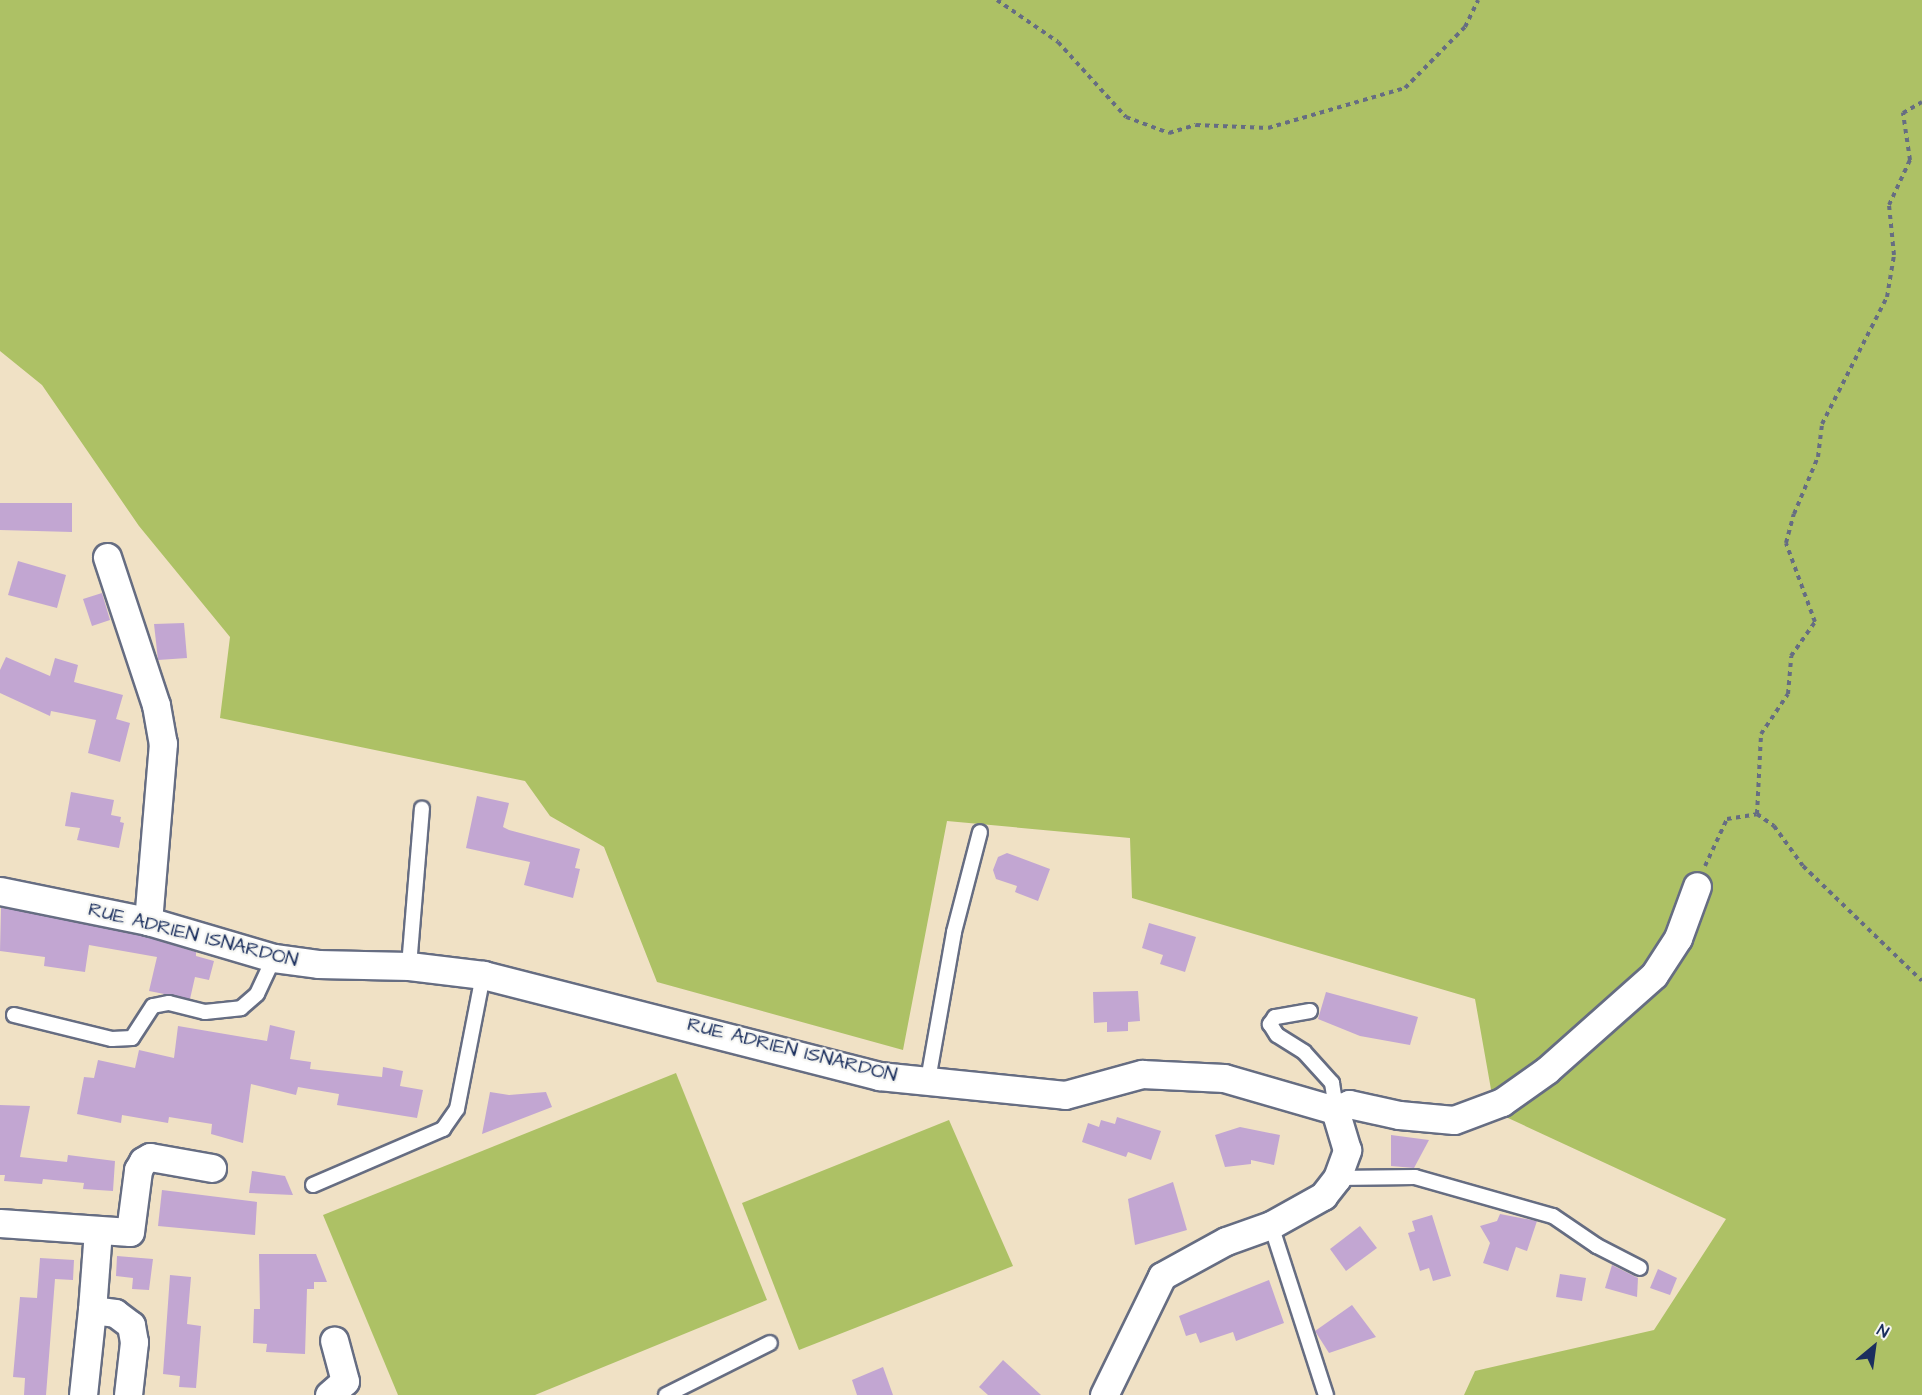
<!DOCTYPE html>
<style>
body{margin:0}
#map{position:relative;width:1922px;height:1395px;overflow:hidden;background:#f0e1c5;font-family:"Architects Daughter",sans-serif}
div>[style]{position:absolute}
.green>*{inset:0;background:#adc165}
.building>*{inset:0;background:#c2a6d2}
.path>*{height:4px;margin-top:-2px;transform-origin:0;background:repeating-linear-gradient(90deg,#666d82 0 4.5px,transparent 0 9px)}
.roads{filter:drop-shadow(2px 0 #666d82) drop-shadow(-2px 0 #666d82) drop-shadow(0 2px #666d82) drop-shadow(0 -2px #666d82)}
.lane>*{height:14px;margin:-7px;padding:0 7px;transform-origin:7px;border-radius:7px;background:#fff}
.street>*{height:27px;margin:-13.5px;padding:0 13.5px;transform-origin:13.5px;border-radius:13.5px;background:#fff}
span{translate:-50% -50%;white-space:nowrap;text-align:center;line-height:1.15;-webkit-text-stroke:4.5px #f6f6f2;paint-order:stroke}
.street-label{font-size:20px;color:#1b2f5e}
.north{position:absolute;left:1844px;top:1317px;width:60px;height:60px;-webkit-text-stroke:4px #f6f6f2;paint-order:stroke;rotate:29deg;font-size:16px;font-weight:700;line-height:24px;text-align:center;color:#1b2f5e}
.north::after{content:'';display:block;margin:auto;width:21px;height:27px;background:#1b2f5e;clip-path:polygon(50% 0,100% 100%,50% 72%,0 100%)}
</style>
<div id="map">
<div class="green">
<div style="clip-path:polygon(0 0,1922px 0,1922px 1395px,1464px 1395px,1475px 1371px,1654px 1330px,1726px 1219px,1495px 1112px,1475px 999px,1132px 898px,1130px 838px,947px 821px,903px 1050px,657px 982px,604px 847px,550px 816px,525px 781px,220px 718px,230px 637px,139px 526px,42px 385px,0 351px)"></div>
<div style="clip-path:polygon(676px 1073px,767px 1300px,535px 1395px,398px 1395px,323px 1215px)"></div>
<div style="clip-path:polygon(949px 1120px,1013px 1266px,799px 1350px,742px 1203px)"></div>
</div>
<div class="building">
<div style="clip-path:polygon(0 503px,72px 503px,72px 532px,0 530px)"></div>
<div style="clip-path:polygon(18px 561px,66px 575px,57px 608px,8px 595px)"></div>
<div style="clip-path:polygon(102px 593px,110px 620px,92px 626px,83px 599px)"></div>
<div style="clip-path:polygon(184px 623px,187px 658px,158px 660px,154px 624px)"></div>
<div style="clip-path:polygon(6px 657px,50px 676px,55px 658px,78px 665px,74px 682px,123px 695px,116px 719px,130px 723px,120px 762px,88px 753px,96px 720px,51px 711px,50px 716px,0 693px,0 670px)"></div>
<div style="clip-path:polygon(71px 792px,114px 800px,111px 815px,121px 817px,120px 822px,124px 823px,119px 848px,77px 840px,80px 828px,65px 826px)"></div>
<div style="clip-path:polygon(477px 796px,509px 803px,503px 827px,509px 830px,580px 849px,575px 868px,580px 869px,573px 898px,524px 885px,530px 862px,466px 848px)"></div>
<div style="clip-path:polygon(1007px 853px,1050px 869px,1038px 901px,1015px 892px,1017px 886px,996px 879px,993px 870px,998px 857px)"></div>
<div style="clip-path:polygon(1px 907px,144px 936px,196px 952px,196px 956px,214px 961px,209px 980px,195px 977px,190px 999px,149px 991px,157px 957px,89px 945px,85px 972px,44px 966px,45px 957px,0 951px)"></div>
<div style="clip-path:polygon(1149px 923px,1196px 937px,1185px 972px,1160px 964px,1163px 955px,1142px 948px)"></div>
<div style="clip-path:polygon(1138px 991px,1140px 1021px,1128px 1022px,1128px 1031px,1107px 1032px,1107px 1022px,1094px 1023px,1093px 992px)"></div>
<div style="clip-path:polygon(1326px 992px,1418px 1017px,1410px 1045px,1360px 1036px,1318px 1019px)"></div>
<div style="clip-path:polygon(270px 1025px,295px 1031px,290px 1059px,311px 1062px,310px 1069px,382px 1077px,383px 1067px,403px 1071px,400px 1086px,423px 1090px,417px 1118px,337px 1105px,339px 1094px,298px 1087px,296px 1095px,251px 1084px,243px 1143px,211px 1134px,212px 1124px,169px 1117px,168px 1123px,122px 1115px,121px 1123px,77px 1114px,84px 1077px,94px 1078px,98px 1060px,135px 1068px,139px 1050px,174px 1058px,178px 1026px,267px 1041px)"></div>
<div style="clip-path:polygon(490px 1092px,509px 1095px,546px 1092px,552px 1107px,482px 1134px)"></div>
<div style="clip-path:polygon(0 1105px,30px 1106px,20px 1157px,67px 1162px,68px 1155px,115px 1161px,113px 1191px,83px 1189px,84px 1183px,43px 1179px,42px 1184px,4px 1181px,5px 1175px,0 1175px)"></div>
<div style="clip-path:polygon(1117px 1117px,1161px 1131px,1151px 1160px,1128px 1152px,1126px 1157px,1082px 1142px,1088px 1123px,1099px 1127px,1101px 1120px,1115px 1124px)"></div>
<div style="clip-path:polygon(1240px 1127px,1280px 1135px,1274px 1165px,1251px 1160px,1251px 1164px,1225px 1167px,1215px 1135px)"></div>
<div style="clip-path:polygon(1391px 1135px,1429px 1140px,1414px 1168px,1391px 1166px)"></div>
<div style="clip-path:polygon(252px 1171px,285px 1176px,293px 1195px,249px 1193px)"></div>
<div style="clip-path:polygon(1173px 1182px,1187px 1230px,1135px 1245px,1128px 1199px)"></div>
<div style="clip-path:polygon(162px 1190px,257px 1202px,255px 1235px,158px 1226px)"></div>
<div style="clip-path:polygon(1500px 1214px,1537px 1221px,1527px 1251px,1516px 1247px,1508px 1271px,1483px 1263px,1490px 1243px,1480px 1226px,1497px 1221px)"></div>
<div style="clip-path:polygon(1432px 1215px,1451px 1276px,1433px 1281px,1429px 1268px,1420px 1271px,1408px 1233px,1415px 1231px,1412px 1221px)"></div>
<div style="clip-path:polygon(1360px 1226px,1377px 1248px,1346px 1271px,1330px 1249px)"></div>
<div style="clip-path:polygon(259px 1254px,316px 1254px,327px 1282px,314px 1282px,314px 1289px,307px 1289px,305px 1354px,266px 1352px,267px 1344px,253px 1343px,254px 1309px,260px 1309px)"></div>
<div style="clip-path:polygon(117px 1256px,153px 1259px,149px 1290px,132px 1289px,133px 1278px,116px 1276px)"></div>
<div style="clip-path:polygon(40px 1258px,74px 1260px,73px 1280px,55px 1279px,46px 1395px,24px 1395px,25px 1378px,13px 1377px,20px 1297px,37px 1298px)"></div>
<div style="clip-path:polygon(1612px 1265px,1638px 1278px,1637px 1297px,1605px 1288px)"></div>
<div style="clip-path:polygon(1658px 1269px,1677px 1278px,1670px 1295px,1650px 1288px)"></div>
<div style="clip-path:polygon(1560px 1274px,1586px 1278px,1582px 1301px,1556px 1297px)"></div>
<div style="clip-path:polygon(170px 1275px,191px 1277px,187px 1324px,201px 1326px,196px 1388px,179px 1387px,180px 1376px,163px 1374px)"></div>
<div style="clip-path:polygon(1269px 1280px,1284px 1323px,1236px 1341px,1233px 1332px,1200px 1343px,1196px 1333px,1186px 1336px,1179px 1316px)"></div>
<div style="clip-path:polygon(1352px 1305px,1376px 1337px,1329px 1353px,1315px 1331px)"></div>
<div style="clip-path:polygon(1003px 1360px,1041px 1395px,988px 1395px,979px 1387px)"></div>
<div style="clip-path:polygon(883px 1367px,893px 1395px,857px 1395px,852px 1380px)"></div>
</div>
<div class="path">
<div style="left:997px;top:0;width:74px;rotate:34.5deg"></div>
<div style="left:1058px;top:42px;width:101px;rotate:47.8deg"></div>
<div style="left:1126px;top:117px;width:46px;rotate:20.4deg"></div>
<div style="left:1169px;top:133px;width:28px;rotate:-17deg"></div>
<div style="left:1196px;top:125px;width:72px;rotate:2.4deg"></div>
<div style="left:1268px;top:128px;width:143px;rotate:-16.3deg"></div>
<div style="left:1405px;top:88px;width:86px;rotate:-45.5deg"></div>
<div style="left:1465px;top:27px;width:30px;rotate:-64deg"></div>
<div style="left:1757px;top:814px;width:80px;rotate:-87.1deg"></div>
<div style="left:1761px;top:734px;width:48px;rotate:-56deg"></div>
<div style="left:1788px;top:694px;width:38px;rotate:-85deg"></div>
<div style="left:1791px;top:656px;width:42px;rotate:-54.8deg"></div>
<div style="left:1815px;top:622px;width:84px;rotate:-110.2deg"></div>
<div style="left:1786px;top:543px;width:30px;rotate:-75deg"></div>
<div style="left:1794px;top:514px;width:62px;rotate:-67.2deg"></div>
<div style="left:1818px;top:457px;width:33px;rotate:-83deg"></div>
<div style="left:1822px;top:424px;width:143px;rotate:-62.9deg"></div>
<div style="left:1887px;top:297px;width:43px;rotate:-80.5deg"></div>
<div style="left:1894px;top:255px;width:50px;rotate:-95.7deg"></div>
<div style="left:1889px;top:205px;width:50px;rotate:-65deg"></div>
<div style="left:1910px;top:160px;width:48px;rotate:-98.5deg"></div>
<div style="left:1903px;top:113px;width:22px;rotate:-30deg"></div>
<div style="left:1705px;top:866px;width:52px;rotate:-64.9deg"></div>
<div style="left:1727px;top:819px;width:30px;rotate:-9deg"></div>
<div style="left:1757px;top:814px;width:21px;rotate:35deg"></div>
<div style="left:1774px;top:826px;width:49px;rotate:54.1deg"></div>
<div style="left:1803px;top:866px;width:165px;rotate:44deg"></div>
</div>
<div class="roads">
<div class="lane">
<div style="left:409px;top:966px;width:158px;rotate:-85.3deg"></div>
<div style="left:1310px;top:1011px;width:36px;rotate:170deg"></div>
<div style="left:1275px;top:1017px;width:9px;rotate:126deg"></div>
<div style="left:1270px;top:1024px;width:13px;rotate:58deg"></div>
<div style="left:1277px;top:1035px;width:32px;rotate:32deg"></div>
<div style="left:1304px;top:1052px;width:42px;rotate:47.9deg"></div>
<div style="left:1332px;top:1083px;width:13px;rotate:81deg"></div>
<div style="left:1334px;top:1096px;width:11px;rotate:112deg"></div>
<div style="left:14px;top:1015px;width:101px;rotate:13.8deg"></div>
<div style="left:112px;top:1039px;width:20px;rotate:-3deg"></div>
<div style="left:132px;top:1038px;width:38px;rotate:-57deg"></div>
<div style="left:153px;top:1006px;width:16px;rotate:-11deg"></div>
<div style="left:169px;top:1003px;width:37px;rotate:14deg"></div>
<div style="left:205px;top:1012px;width:36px;rotate:-6deg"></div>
<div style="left:241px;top:1008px;width:21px;rotate:-41deg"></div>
<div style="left:257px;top:994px;width:40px;rotate:-65deg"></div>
<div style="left:928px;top:1080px;width:150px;rotate:-80deg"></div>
<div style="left:954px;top:932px;width:103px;rotate:-75.4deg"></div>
<div style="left:1337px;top:1178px;width:78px;rotate:-0.7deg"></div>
<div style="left:1415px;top:1177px;width:143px;rotate:15.8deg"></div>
<div style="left:1553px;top:1216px;width:53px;rotate:34.3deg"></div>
<div style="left:1597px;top:1246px;width:48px;rotate:27.1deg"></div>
<div style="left:313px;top:1185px;width:142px;rotate:-23.3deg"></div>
<div style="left:443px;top:1129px;width:24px;rotate:-55deg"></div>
<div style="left:457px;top:1109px;width:136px;rotate:-79deg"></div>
<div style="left:1271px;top:1225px;width:179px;rotate:72.1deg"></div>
<div style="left:666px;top:1395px;width:116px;rotate:-26.6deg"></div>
</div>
<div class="street">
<div style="left:107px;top:557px;width:156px;rotate:71.7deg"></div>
<div style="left:156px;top:705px;width:39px;rotate:80deg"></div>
<div style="left:163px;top:743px;width:179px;rotate:94.8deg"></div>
<div style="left:0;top:891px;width:151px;rotate:11.5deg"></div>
<div style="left:148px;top:921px;width:131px;rotate:16.4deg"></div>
<div style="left:274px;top:958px;width:44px;rotate:7.8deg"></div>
<div style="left:318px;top:964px;width:91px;rotate:1.3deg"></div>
<div style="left:409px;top:966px;width:75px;rotate:6.9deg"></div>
<div style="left:483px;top:975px;width:409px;rotate:14.3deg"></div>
<div style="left:879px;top:1076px;width:187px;rotate:5.8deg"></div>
<div style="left:1065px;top:1095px;width:80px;rotate:-15.3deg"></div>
<div style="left:1142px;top:1074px;width:82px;rotate:2.8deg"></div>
<div style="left:1224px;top:1078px;width:116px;rotate:16.1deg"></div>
<div style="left:1335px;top:1110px;width:15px;rotate:-23deg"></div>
<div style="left:1349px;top:1104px;width:51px;rotate:12.4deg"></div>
<div style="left:1399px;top:1115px;width:55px;rotate:5.2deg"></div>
<div style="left:1454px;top:1120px;width:51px;rotate:-20.6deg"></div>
<div style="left:1502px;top:1102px;width:55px;rotate:-35.4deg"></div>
<div style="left:1547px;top:1070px;width:143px;rotate:-41.6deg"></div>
<div style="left:1654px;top:975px;width:44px;rotate:-57deg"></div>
<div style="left:1678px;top:938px;width:55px;rotate:-69.9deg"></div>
<div style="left:0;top:1223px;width:130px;rotate:4deg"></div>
<div style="left:130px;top:1232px;width:63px;rotate:-82.6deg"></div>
<div style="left:138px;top:1170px;width:10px;rotate:-61deg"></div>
<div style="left:143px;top:1161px;width:8px;rotate:-30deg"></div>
<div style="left:150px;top:1157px;width:63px;rotate:10.1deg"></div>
<div style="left:92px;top:1310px;width:80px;rotate:-85.7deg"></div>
<div style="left:83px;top:1395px;width:85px;rotate:-84deg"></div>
<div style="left:92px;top:1310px;width:23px;rotate:7deg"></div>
<div style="left:115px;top:1313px;width:20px;rotate:37deg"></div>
<div style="left:131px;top:1325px;width:17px;rotate:80deg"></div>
<div style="left:134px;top:1342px;width:53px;rotate:96.5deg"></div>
<div style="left:329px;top:1395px;width:21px;rotate:-41deg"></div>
<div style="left:345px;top:1381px;width:42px;rotate:-105deg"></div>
<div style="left:1104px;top:1395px;width:132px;rotate:-64deg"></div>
<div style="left:1162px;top:1276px;width:73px;rotate:-28.7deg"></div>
<div style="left:1226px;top:1241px;width:48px;rotate:-19.6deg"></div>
<div style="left:1271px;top:1225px;width:60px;rotate:-29.1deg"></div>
<div style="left:1323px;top:1196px;width:23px;rotate:-52deg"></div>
<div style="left:1337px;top:1178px;width:30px;rotate:-70deg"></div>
<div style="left:1347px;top:1150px;width:42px;rotate:-106.7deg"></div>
</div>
</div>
<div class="street-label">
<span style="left:193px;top:935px;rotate:14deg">RUE ADRIEN ISNARDON</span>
<span style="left:792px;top:1050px;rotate:14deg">RUE ADRIEN ISNARDON</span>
</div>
<div class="north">N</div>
</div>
